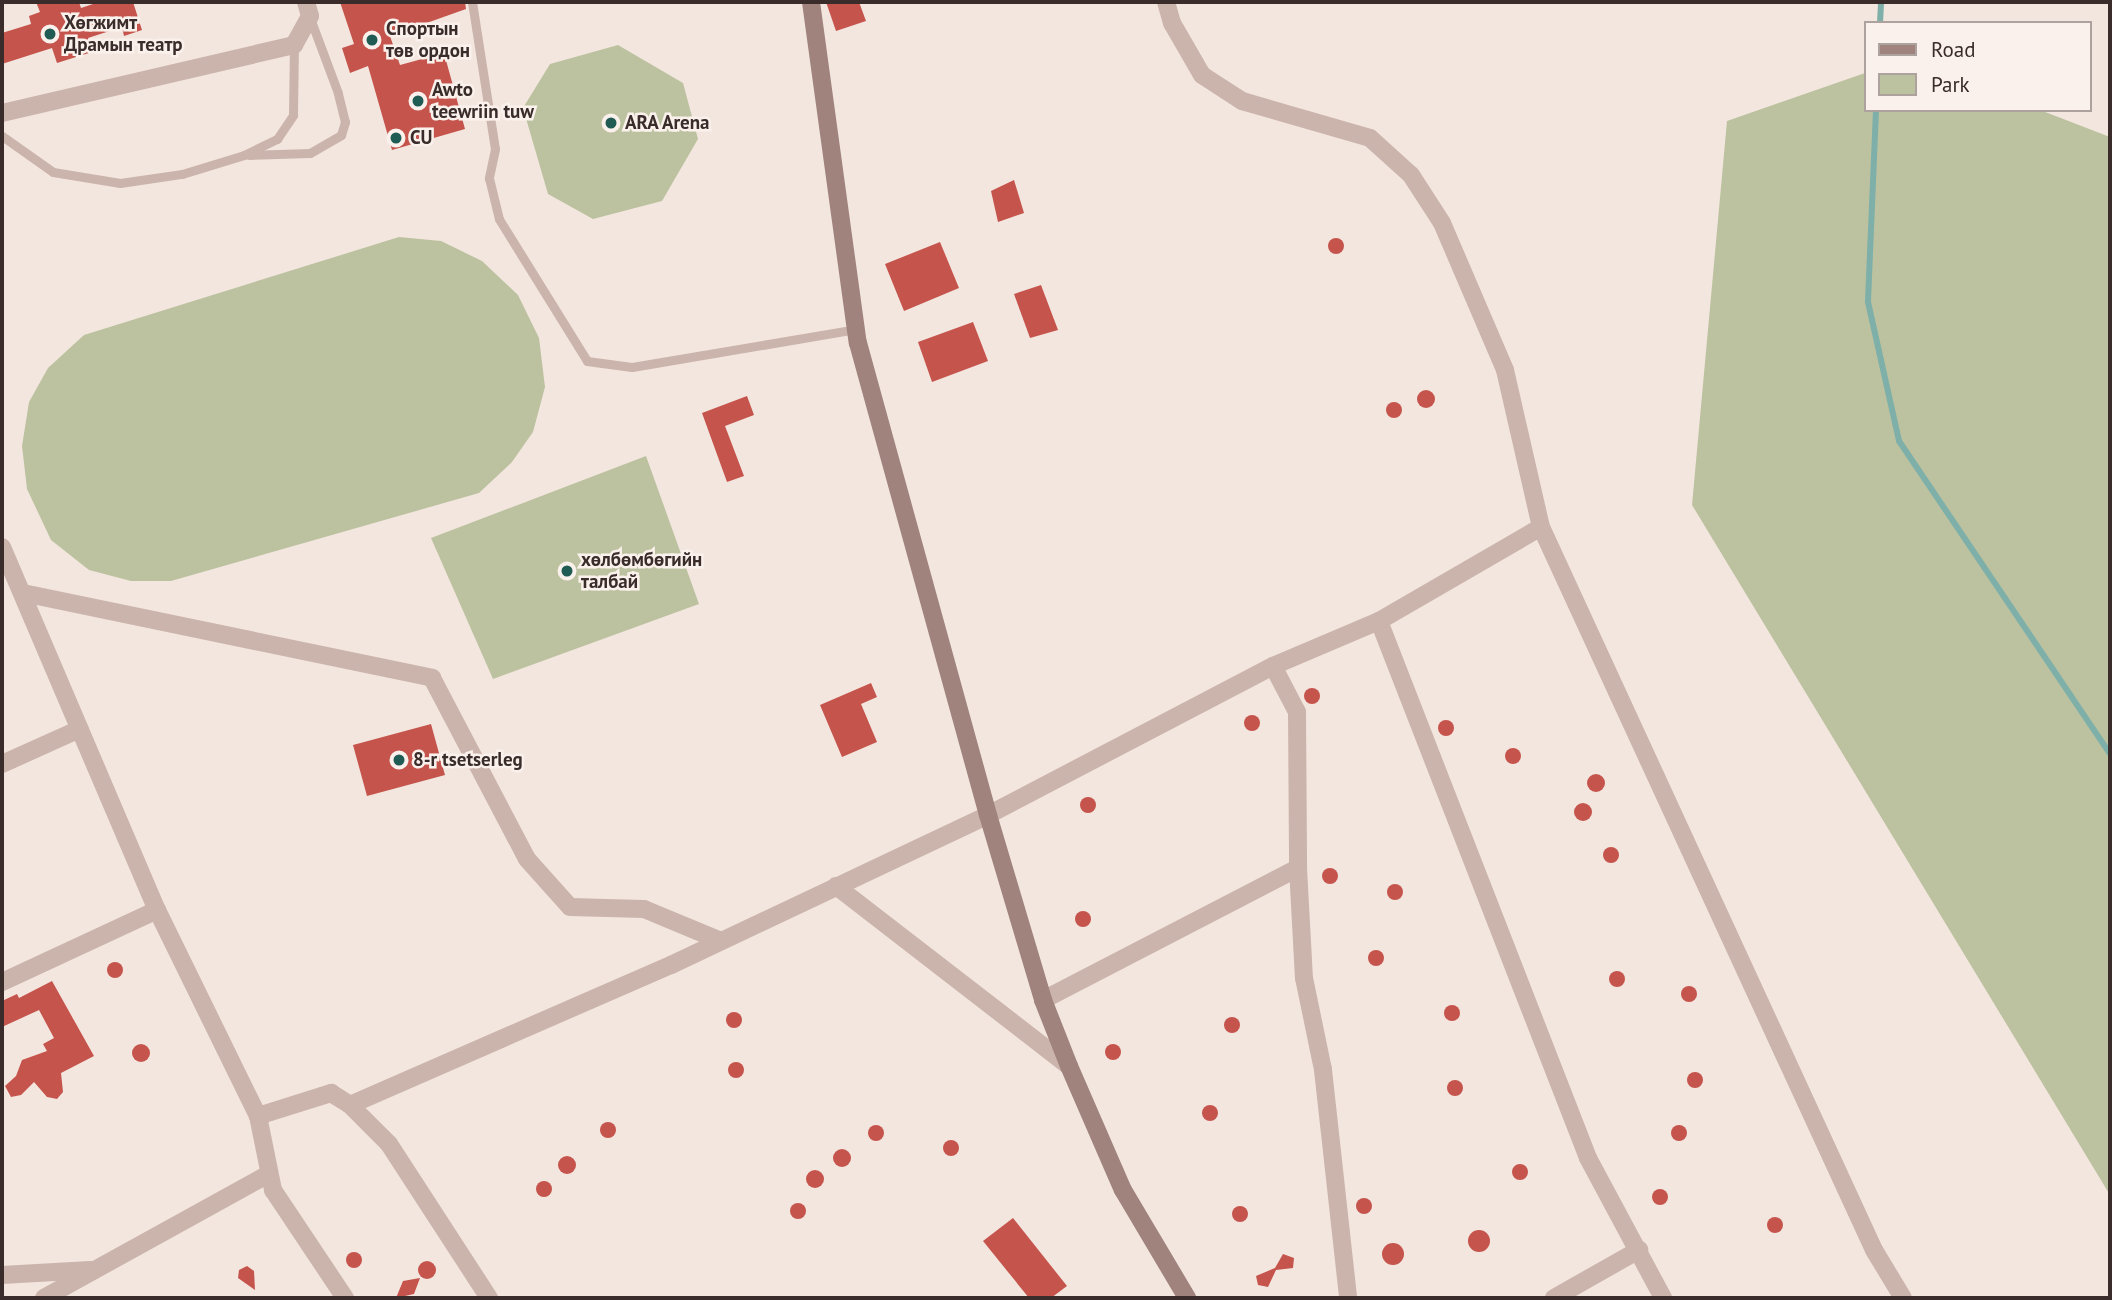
<!DOCTYPE html>
<meta charset="utf-8">
<style>
body{margin:0}
#map{position:relative;width:2112px;height:1300px;overflow:hidden;background:#f3e6df;font-family:"PT Sans",sans-serif}
div>[style]{position:absolute}
.green>*{inset:0;background:#bcc29f}
.stream>*{height:6px;margin:-3px;padding:0 3px;transform-origin:3px;border-radius:3px;background:#7eb0a9}
.building>*{inset:0;background:#c5544c}
.round{border-radius:50%}
.lane>*{height:9px;margin:-4.5px;padding:0 4.5px;transform-origin:4.5px;border-radius:4.5px;background:#cbb4ab}
.street>*{height:18px;margin:-9px;padding:0 9px;transform-origin:9px;border-radius:9px;background:#cbb4ab}
.secondary>*{height:18px;margin:-9px;padding:0 9px;transform-origin:9px;border-radius:9px;background:#9f837c}
.dots>*{width:19px;height:19px;translate:-50% -50%;box-sizing:border-box;border:4px solid #faf1ec;border-radius:50%}
span{translate:-50% -50%;white-space:nowrap;text-align:center;line-height:1.15;-webkit-text-stroke:5px #faf1ec;paint-order:stroke}
.poi-label{font-size:19px;color:#392c2a;font-weight:700}
.left{translate:0 -50%;text-align:left}
.frame{position:absolute;inset:0;border:4px solid #392c2a;pointer-events:none}
.legend{position:absolute;left:1864px;top:21px;width:228px;height:91px;box-sizing:border-box;background:#faf1ec;border:2px solid #ada29e;margin:0;padding:9px 12px;list-style:none;font-size:21px;color:#392c2a}
.legend li{display:flex;align-items:center;gap:14px;height:35px}
.legend b{width:35px;border:2px solid #ada29e}
</style>
<div id="map">
<div class="green">
<div style="clip-path:polygon(618px 45px,683px 83px,698px 139px,662px 201px,593px 219px,548px 194px,523px 108px,550px 64px)"></div>
<div style="clip-path:polygon(1865px 73px,1865px 110px,2040px 110px,2110px 137px,2110px 1195px,1692px 505px,1727px 121px)"></div>
<div style="clip-path:polygon(399px 237px,441px 241px,482px 261px,518px 295px,539px 338px,545px 387px,533px 432px,512px 462px,479px 493px,171px 581px,131px 581px,89px 570px,51px 540px,27px 489px,22px 446px,29px 402px,48px 368px,84px 335px)"></div>
<div style="clip-path:polygon(646px 456px,699px 604px,493px 679px,431px 538px)"></div>
</div>
<div class="stream">
<div style="left:1880px;top:23px;width:21px;rotate:-87deg"></div>
<div style="left:1876px;top:110px;width:192px;rotate:92.4deg"></div>
<div style="left:1868px;top:302px;width:142px;rotate:77.4deg"></div>
<div style="left:1899px;top:441px;width:377px;rotate:56deg"></div>
</div>
<div class="building">
<div style="clip-path:polygon(36px 2px,79px 2px,81px 8px,99px 2px,133px 2px,142px 30px,124px 36px,122px 27px,88px 38px,92px 52px,57px 63px,52px 48px,2px 64px,2px 33px,31px 24px,29px 16px,40px 12px)"></div>
<div style="clip-path:polygon(340px 2px,465px 2px,466px 9px,390px 36px,400px 65px,444px 53px,465px 129px,392px 150px,368px 66px,350px 73px,342px 48px,354px 44px)"></div>
<div style="clip-path:polygon(826px 2px,859px 2px,866px 21px,836px 31px)"></div>
<div style="clip-path:polygon(1014px 180px,1024px 213px,998px 222px,991px 191px)"></div>
<div class="round" style="left:1328px;top:238px;width:16px;height:16px"></div>
<div style="clip-path:polygon(940px 242px,959px 288px,904px 311px,885px 264px)"></div>
<div style="clip-path:polygon(1041px 285px,1058px 330px,1030px 338px,1014px 294px)"></div>
<div style="clip-path:polygon(973px 322px,988px 361px,932px 382px,918px 342px)"></div>
<div class="round" style="left:1417px;top:390px;width:18px;height:18px"></div>
<div style="clip-path:polygon(747px 396px,754px 415px,725px 426px,744px 476px,727px 482px,702px 413px)"></div>
<div class="round" style="left:1386px;top:402px;width:16px;height:16px"></div>
<div style="clip-path:polygon(871px 683px,877px 697px,861px 704px,877px 742px,842px 757px,820px 705px)"></div>
<div class="round" style="left:1304px;top:688px;width:16px;height:16px"></div>
<div class="round" style="left:1244px;top:715px;width:16px;height:16px"></div>
<div class="round" style="left:1438px;top:720px;width:16px;height:16px"></div>
<div style="clip-path:polygon(431px 724px,445px 775px,367px 796px,353px 745px)"></div>
<div class="round" style="left:1505px;top:748px;width:16px;height:16px"></div>
<div class="round" style="left:1587px;top:774px;width:18px;height:18px"></div>
<div class="round" style="left:1080px;top:797px;width:16px;height:16px"></div>
<div class="round" style="left:1574px;top:803px;width:18px;height:18px"></div>
<div class="round" style="left:1603px;top:847px;width:16px;height:16px"></div>
<div class="round" style="left:1322px;top:868px;width:16px;height:16px"></div>
<div class="round" style="left:1387px;top:884px;width:16px;height:16px"></div>
<div class="round" style="left:1075px;top:911px;width:16px;height:16px"></div>
<div class="round" style="left:1368px;top:950px;width:16px;height:16px"></div>
<div class="round" style="left:107px;top:962px;width:16px;height:16px"></div>
<div class="round" style="left:1609px;top:971px;width:16px;height:16px"></div>
<div style="clip-path:polygon(52px 981px,94px 1056px,61px 1073px,63px 1092px,57px 1099px,47px 1097px,34px 1082px,21px 1095px,11px 1097px,5px 1086px,16px 1076px,22px 1060px,47px 1051px,43px 1044px,54px 1038px,39px 1010px,2px 1027px,2px 1001px,17px 994px,19px 998px)"></div>
<div class="round" style="left:1681px;top:986px;width:16px;height:16px"></div>
<div class="round" style="left:1444px;top:1005px;width:16px;height:16px"></div>
<div class="round" style="left:726px;top:1012px;width:16px;height:16px"></div>
<div class="round" style="left:1224px;top:1017px;width:16px;height:16px"></div>
<div class="round" style="left:1105px;top:1044px;width:16px;height:16px"></div>
<div class="round" style="left:132px;top:1044px;width:18px;height:18px"></div>
<div class="round" style="left:728px;top:1062px;width:16px;height:16px"></div>
<div class="round" style="left:1687px;top:1072px;width:16px;height:16px"></div>
<div class="round" style="left:1447px;top:1080px;width:16px;height:16px"></div>
<div class="round" style="left:1202px;top:1105px;width:16px;height:16px"></div>
<div class="round" style="left:600px;top:1122px;width:16px;height:16px"></div>
<div class="round" style="left:1671px;top:1125px;width:16px;height:16px"></div>
<div class="round" style="left:868px;top:1125px;width:16px;height:16px"></div>
<div class="round" style="left:943px;top:1140px;width:16px;height:16px"></div>
<div class="round" style="left:833px;top:1149px;width:18px;height:18px"></div>
<div class="round" style="left:558px;top:1156px;width:18px;height:18px"></div>
<div class="round" style="left:1512px;top:1164px;width:16px;height:16px"></div>
<div class="round" style="left:806px;top:1170px;width:18px;height:18px"></div>
<div class="round" style="left:536px;top:1181px;width:16px;height:16px"></div>
<div class="round" style="left:1652px;top:1189px;width:16px;height:16px"></div>
<div class="round" style="left:1356px;top:1198px;width:16px;height:16px"></div>
<div class="round" style="left:790px;top:1203px;width:16px;height:16px"></div>
<div class="round" style="left:1232px;top:1206px;width:16px;height:16px"></div>
<div class="round" style="left:1767px;top:1217px;width:16px;height:16px"></div>
<div style="clip-path:polygon(1013px 1218px,1067px 1286px,1051px 1298px,1029px 1298px,983px 1241px)"></div>
<div class="round" style="left:1468px;top:1230px;width:22px;height:22px"></div>
<div class="round" style="left:1382px;top:1243px;width:22px;height:22px"></div>
<div class="round" style="left:346px;top:1252px;width:16px;height:16px"></div>
<div style="clip-path:polygon(1283px 1254px,1294px 1258px,1293px 1268px,1276px 1270px,1268px 1287px,1258px 1285px,1256px 1276px,1275px 1268px)"></div>
<div class="round" style="left:418px;top:1261px;width:18px;height:18px"></div>
<div style="clip-path:polygon(247px 1266px,254px 1271px,255px 1290px,238px 1278px,239px 1270px)"></div>
<div style="clip-path:polygon(420px 1278px,414px 1294px,396px 1298px,403px 1281px)"></div>
</div>
<div class="lane">
<div style="left:472px;top:2px;width:149px;rotate:81.1deg"></div>
<div style="left:495px;top:149px;width:30px;rotate:102deg"></div>
<div style="left:489px;top:178px;width:42px;rotate:76.3deg"></div>
<div style="left:499px;top:219px;width:167px;rotate:58.2deg"></div>
<div style="left:587px;top:361px;width:45px;rotate:7.6deg"></div>
<div style="left:632px;top:367px;width:227px;rotate:-9.6deg"></div>
<div style="left:2px;top:136px;width:62px;rotate:35.2deg"></div>
<div style="left:53px;top:172px;width:68px;rotate:9.3deg"></div>
<div style="left:120px;top:183px;width:63px;rotate:-8.3deg"></div>
<div style="left:182px;top:174px;width:65px;rotate:-17deg"></div>
<div style="left:244px;top:155px;width:37px;rotate:-26deg"></div>
<div style="left:277px;top:139px;width:29px;rotate:-56deg"></div>
<div style="left:293px;top:115px;width:70px;rotate:-89.2deg"></div>
<div style="left:249px;top:155px;width:61px;rotate:-1.9deg"></div>
<div style="left:310px;top:153px;width:36px;rotate:-30deg"></div>
<div style="left:341px;top:135px;width:14px;rotate:-73deg"></div>
<div style="left:345px;top:122px;width:30px;rotate:-104deg"></div>
<div style="left:338px;top:93px;width:80px;rotate:-110.5deg"></div>
</div>
<div class="street">
<div style="left:1166px;top:2px;width:22px;rotate:74deg"></div>
<div style="left:1172px;top:23px;width:60px;rotate:60deg"></div>
<div style="left:1202px;top:75px;width:48px;rotate:33deg"></div>
<div style="left:1242px;top:101px;width:133px;rotate:16.1deg"></div>
<div style="left:1370px;top:138px;width:55px;rotate:42.1deg"></div>
<div style="left:1411px;top:175px;width:57px;rotate:57.1deg"></div>
<div style="left:1442px;top:223px;width:160px;rotate:66.8deg"></div>
<div style="left:1505px;top:370px;width:161px;rotate:77.1deg"></div>
<div style="left:1541px;top:527px;width:796px;rotate:65.27deg"></div>
<div style="left:1874px;top:1250px;width:56px;rotate:58.9deg"></div>
<div style="left:2px;top:113px;width:300px;rotate:-13.1deg"></div>
<div style="left:294px;top:45px;width:33px;rotate:-61deg"></div>
<div style="left:310px;top:16px;width:15px;rotate:-106deg"></div>
<div style="left:2px;top:547px;width:395px;rotate:66.9deg"></div>
<div style="left:157px;top:910px;width:229px;rotate:63.9deg"></div>
<div style="left:258px;top:1116px;width:76px;rotate:78.5deg"></div>
<div style="left:273px;top:1190px;width:130px;rotate:56.3deg"></div>
<div style="left:23px;top:593px;width:418px;rotate:11.7deg"></div>
<div style="left:432px;top:678px;width:204px;rotate:62.3deg"></div>
<div style="left:527px;top:859px;width:64px;rotate:48.1deg"></div>
<div style="left:570px;top:907px;width:74px;rotate:1.5deg"></div>
<div style="left:644px;top:909px;width:83px;rotate:22.6deg"></div>
<div style="left:1379px;top:621px;width:576px;rotate:68.73deg"></div>
<div style="left:1588px;top:1158px;width:159px;rotate:61.8deg"></div>
<div style="left:1273px;top:666px;width:52px;rotate:62.4deg"></div>
<div style="left:1297px;top:712px;width:156px;rotate:89.6deg"></div>
<div style="left:1298px;top:868px;width:110px;rotate:86.9deg"></div>
<div style="left:1304px;top:978px;width:94px;rotate:78.3deg"></div>
<div style="left:1323px;top:1070px;width:229px;rotate:83.7deg"></div>
<div style="left:2px;top:764px;width:85px;rotate:-24.2deg"></div>
<div style="left:836px;top:886px;width:294px;rotate:37.7deg"></div>
<div style="left:2px;top:982px;width:171px;rotate:-24.9deg"></div>
<div style="left:1043px;top:1000px;width:287px;rotate:-27.4deg"></div>
<div style="left:350px;top:1105px;width:350px;rotate:-23.6deg"></div>
<div style="left:671px;top:965px;width:351px;rotate:-25.3deg"></div>
<div style="left:988px;top:815px;width:322px;rotate:-27.6deg"></div>
<div style="left:1273px;top:666px;width:115px;rotate:-23deg"></div>
<div style="left:1379px;top:621px;width:187px;rotate:-30.1deg"></div>
<div style="left:258px;top:1116px;width:77px;rotate:-17.5deg"></div>
<div style="left:331px;top:1093px;width:22px;rotate:32deg"></div>
<div style="left:350px;top:1105px;width:55px;rotate:45deg"></div>
<div style="left:389px;top:1144px;width:184px;rotate:57deg"></div>
<div style="left:2px;top:1275px;width:88px;rotate:-3.3deg"></div>
<div style="left:44px;top:1298px;width:255px;rotate:-28.9deg"></div>
<div style="left:1554px;top:1298px;width:98px;rotate:-29.5deg"></div>
</div>
<div class="secondary">
<div style="left:811px;top:2px;width:344px;rotate:82.2deg"></div>
<div style="left:858px;top:343px;width:490px;rotate:74.6deg"></div>
<div style="left:988px;top:815px;width:193px;rotate:73.4deg"></div>
<div style="left:1043px;top:1000px;width:71px;rotate:68.5deg"></div>
<div style="left:1069px;top:1066px;width:135px;rotate:66.5deg"></div>
<div style="left:1123px;top:1190px;width:126px;rotate:59.3deg"></div>
</div>
<div class="dots">
<div style="left:50px;top:34px;background:#205b54"></div>
<div style="left:372px;top:40px;background:#205b54"></div>
<div style="left:418px;top:101px;background:#205b54"></div>
<div style="left:611px;top:123px;background:#205b54"></div>
<div style="left:396px;top:138px;background:#205b54"></div>
<div style="left:567px;top:571px;background:#205b54"></div>
<div style="left:399px;top:760px;background:#205b54"></div>
</div>
<div class="poi-label">
<span class="left" style="left:64px;top:34px">Хөгжимт<br>Драмын театр</span>
<span class="left" style="left:386px;top:40px">Спортын<br>төв ордон</span>
<span class="left" style="left:432px;top:101px">Awto<br>teewriin tuw</span>
<span class="left" style="left:625px;top:123px">ARA Arena</span>
<span class="left" style="left:410px;top:138px">CU</span>
<span class="left" style="left:581px;top:571px">хөлбөмбөгийн<br>талбай</span>
<span class="left" style="left:413px;top:760px">8-r tsetserleg</span>
</div>
<div class="frame"></div>
<ul class="legend">
<li><b style="height:9px;background:#9f837c"></b>Road</li>
<li><b style="height:19px;background:#bcc29f"></b>Park</li>
</ul>
</div>
